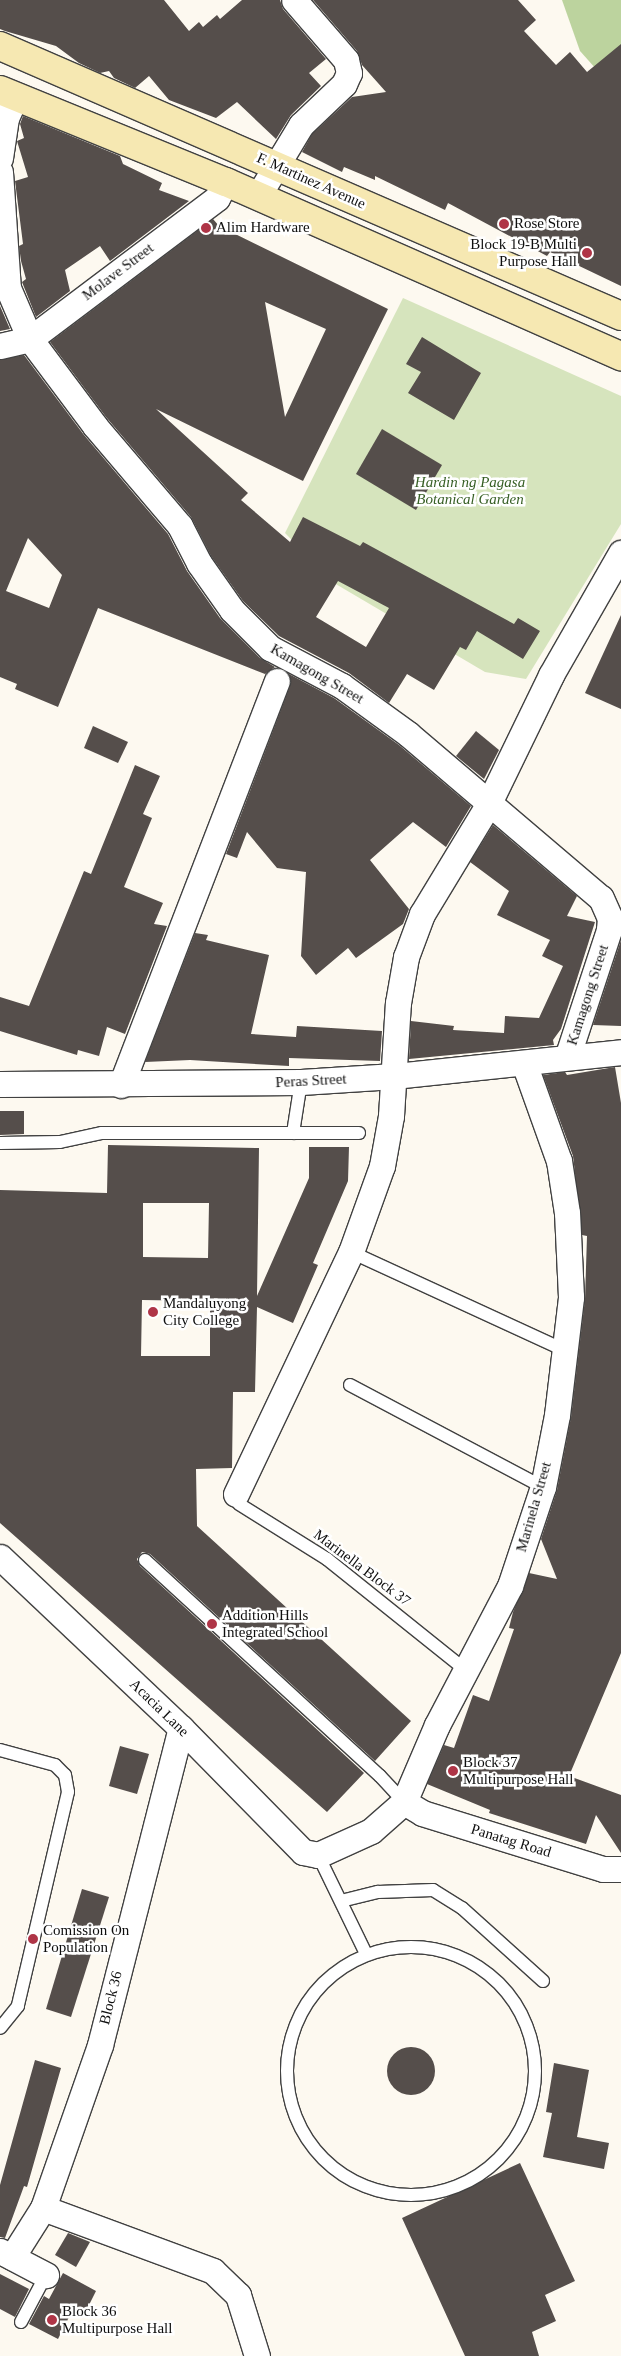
<!DOCTYPE html>
<style>
body{margin:0}
#map{position:relative;width:621px;height:2356px;overflow:hidden;background:#fdf9f0;font-family:"Times New Roman",serif}
div>[style]{position:absolute}
.green>*{inset:0;background:#d6e4bd}
.forest>*{inset:0;background:#bcd39e}
.building>*{inset:0;background:#554e4b}
.round{border-radius:50%}
.roads{filter:drop-shadow(1px 0 #414141) drop-shadow(-1px 0 #414141) drop-shadow(0 1px #414141) drop-shadow(0 -1px #414141)}
.service>*{height:12px;margin:-6px;padding:0 6px;transform-origin:6px;border-radius:6px;background:#fff}
.service>.ring{margin:-6px;padding:0;box-sizing:content-box;background:none;border:12px solid #fff;border-radius:50%}
.minor>*{height:25px;margin:-12.5px;padding:0 12.5px;transform-origin:12.5px;border-radius:12.5px;background:#fff}
.secondary>*{height:28px;margin:-14px;padding:0 14px;transform-origin:14px;border-radius:14px;background:#f6e8b2}
.dots>*{width:14px;height:14px;translate:-50% -50%;box-sizing:border-box;border:2px solid #fff;border-radius:50%}
span{translate:-50% -50%;white-space:nowrap;text-align:center;line-height:1.15;-webkit-text-stroke:5px #fff;paint-order:stroke}
.street-label{font-size:15px;color:#0e0e0e}
.poi-label{font-size:15px;color:#0e0e0e}
.left{translate:0 -50%;text-align:left}
.right{translate:-100% -50%;text-align:right}
.park-label{font-size:15px;color:#375f25;font-style:italic}
</style>
<div id="map">
<div class="green">
<div style="clip-path:polygon(403px 298px,621px 396px,621px 524px,526px 679px,485px 672px,334px 583px,285px 533px)"></div>
</div>
<div class="forest">
<div style="clip-path:polygon(562px 0,621px 0,621px 97px,580px 51px)"></div>
</div>
<div class="building">
<div style="clip-path:polygon(0 0,164px 0,189px 31px,199px 22px,203px 27px,217px 15px,220px 19px,242px 0,280px 0,283px 9px,326px 59px,309px 73px,321px 86px,291px 115px,276px 139px,237px 102px,216px 118px,169px 100px,149px 76px,135px 88px,114px 78px,109px 71px,100px 73px,79px 63px,56px 46px,5px 31px,0 29px)"></div>
<div style="clip-path:polygon(313px 0,518px 0,536px 20px,524px 31px,556px 65px,570px 52px,587px 72px,621px 44px,621px 286px,550px 252px,547px 256px,448px 203px,445px 210px,375px 176px,375px 180px,344px 167px,342px 172px,302px 152px,312px 134px,352px 97px,386px 92px,362px 65px,357px 51px)"></div>
<div style="clip-path:polygon(23px 116px,120px 156px,123px 164px,162px 183px,159px 190px,189px 201px,110px 261px,100px 246px,65px 270px,70px 291px,36px 317px,22px 282px,26px 279px,21px 261px,19px 246px,23px 244px,15px 181px,28px 177px,17px 141px,24px 138px,20px 124px)"></div>
<div style="clip-path:polygon(evenodd,213px 219px,219px 226px,388px 309px,303px 481px,156px 409px,248px 493px,241px 500px,290px 542px,303px 517px,360px 546px,363px 542px,514px 624px,518px 618px,540px 631px,523px 659px,477px 631px,466px 650px,460px 647px,434px 690px,407px 674px,389px 703px,349px 673px,279px 636px,243px 601px,211px 556px,191px 517px,106px 417px,50px 342px,213px 219px,265px 302px,326px 329px,285px 417px,265px 302px,213px 219px,338px 581px,389px 608px,366px 647px,316px 617px,338px 581px)"></div>
<div style="clip-path:polygon(0 306px,10px 329px,0 331px)"></div>
<div style="clip-path:polygon(422px 337px,481px 373px,454px 420px,408px 393px,421px 372px,406px 364px)"></div>
<div style="clip-path:polygon(evenodd,24px 355px,84px 435px,168px 534px,187px 571px,220px 618px,260px 658px,275px 667px,265px 674px,98px 608px,58px 707px,15px 689px,17px 684px,0 677px,0 360px,24px 355px,28px 538px,62px 575px,49px 608px,6px 591px,28px 538px)"></div>
<div style="clip-path:polygon(382px 429px,442px 465px,416px 510px,356px 474px)"></div>
<div style="clip-path:polygon(621px 615px,621px 709px,585px 693px)"></div>
<div style="clip-path:polygon(289px 674px,334px 698px,399px 745px,471px 806px,446px 847px,413px 822px,370px 860px,409px 909px,403px 924px,356px 958px,348px 948px,316px 975px,301px 956px,306px 872px,277px 868px,247px 832px,237px 858px,226px 854px,290px 686px)"></div>
<div style="clip-path:polygon(93px 726px,128px 742px,118px 763px,84px 748px)"></div>
<div style="clip-path:polygon(476px 731px,499px 750px,484px 779px,456px 756px)"></div>
<div style="clip-path:polygon(135px 765px,160px 776px,143px 814px,152px 818px,124px 887px,163px 903px,154px 924px,167px 926px,125px 1034px,107px 1027px,99px 1056px,78px 1050px,77px 1055px,0 1031px,0 997px,29px 1006px,84px 871px,91px 874px)"></div>
<div style="clip-path:polygon(493px 825px,577px 896px,567px 916px,595px 922px,561px 1029px,553px 1040px,554px 1045px,409px 1059px,411px 1021px,454px 1026px,453px 1030px,504px 1033px,505px 1016px,539px 1018px,563px 966px,542px 956px,550px 940px,497px 915px,509px 891px,470px 862px)"></div>
<div style="clip-path:polygon(195px 933px,208px 935px,206px 940px,269px 955px,251px 1034px,296px 1037px,297px 1026px,382px 1031px,380px 1061px,289px 1058px,289px 1066px,190px 1060px,145px 1062px)"></div>
<div style="clip-path:polygon(621px 940px,621px 1026px,593px 1025px)"></div>
<div style="clip-path:polygon(615px 1067px,621px 1103px,621px 1653px,569px 1776px,621px 1795px,621px 1853px,596px 1815px,586px 1844px,489px 1813px,490px 1810px,427px 1784px,444px 1745px,454px 1748px,473px 1695px,489px 1701px,514px 1629px,509px 1628px,513px 1612px,529px 1573px,557px 1579px,541px 1539px,557px 1490px,571px 1417px,585px 1299px,587px 1236px,582px 1235px,573px 1156px,543px 1075px,565px 1072px,567px 1075px)"></div>
<div style="clip-path:polygon(0 1111px,24px 1111px,24px 1134px,0 1135px)"></div>
<div style="clip-path:polygon(evenodd,108px 1145px,259px 1148px,257px 1296px,309px 1178px,309px 1147px,349px 1147px,348px 1181px,313px 1263px,318px 1265px,293px 1323px,257px 1307px,255px 1392px,233px 1392px,232px 1468px,196px 1469px,197px 1526px,411px 1721px,375px 1761px,150px 1554px,142px 1552px,137px 1559px,140px 1566px,364px 1773px,327px 1812px,0 1523px,0 1190px,107px 1193px,108px 1145px,143px 1203px,209px 1203px,208px 1258px,143px 1257px,143px 1203px,108px 1145px,142px 1300px,210px 1301px,210px 1356px,141px 1356px,142px 1300px)"></div>
<div style="clip-path:polygon(120px 1746px,149px 1754px,137px 1794px,109px 1786px)"></div>
<div style="clip-path:polygon(82px 1889px,109px 1897px,71px 2017px,46px 2009px)"></div>
<div class="round" style="left:387px;top:2047px;width:48px;height:48px"></div>
<div style="clip-path:polygon(35px 2060px,61px 2068px,27px 2187px,24px 2186px,5px 2238px,0 2237px,0 2185px)"></div>
<div style="clip-path:polygon(554px 2063px,589px 2070px,577px 2137px,609px 2143px,604px 2169px,543px 2157px,552px 2113px,546px 2112px)"></div>
<div style="clip-path:polygon(520px 2163px,575px 2281px,545px 2295px,556px 2321px,532px 2332px,539px 2356px,465px 2356px,402px 2218px)"></div>
<div style="clip-path:polygon(68px 2233px,90px 2242px,76px 2267px,55px 2255px)"></div>
<div style="clip-path:polygon(63px 2273px,96px 2291px,84px 2315px,73px 2309px,58px 2339px,29px 2324px,44px 2296px,49px 2299px)"></div>
<div style="clip-path:polygon(0 2274px,29px 2289px,15px 2317px,0 2309px)"></div>
</div>
<div class="roads">
<div class="service">
<div style="left:293px;top:1133px;width:52px;rotate:-81.1deg"></div>
<div style="left:0;top:1143px;width:60px;rotate:-1deg"></div>
<div style="left:60px;top:1142px;width:43px;rotate:-12.1deg"></div>
<div style="left:102px;top:1133px;width:257px"></div>
<div style="left:351px;top:1252px;width:237px;rotate:24.7deg"></div>
<div style="left:350px;top:1385px;width:218px;rotate:27.9deg"></div>
<div style="left:236px;top:1494px;width:10px;rotate:73deg"></div>
<div style="left:239px;top:1504px;width:104px;rotate:32deg"></div>
<div style="left:327px;top:1559px;width:181px;rotate:38.7deg"></div>
<div style="left:145px;top:1560px;width:319px;rotate:42.6deg"></div>
<div style="left:380px;top:1776px;width:35px;rotate:47deg"></div>
<div style="left:0;top:1750px;width:57px;rotate:15.3deg"></div>
<div style="left:55px;top:1765px;width:14px;rotate:45deg"></div>
<div style="left:65px;top:1775px;width:17px;rotate:80deg"></div>
<div style="left:68px;top:1792px;width:220px;rotate:103.2deg"></div>
<div style="left:18px;top:2006px;width:28px;rotate:129deg"></div>
<div style="left:318px;top:1855px;width:110px;rotate:64.1deg"></div>
<div style="left:341px;top:1901px;width:38px;rotate:-14deg"></div>
<div style="left:378px;top:1892px;width:55px;rotate:-2.1deg"></div>
<div style="left:433px;top:1890px;width:34px;rotate:32deg"></div>
<div style="left:462px;top:1908px;width:109px;rotate:42deg"></div>
<div class="ring" style="left:287px;top:1947px;width:236px;height:236px"></div>
<div style="left:21px;top:2322px;width:53px;rotate:-62deg"></div>
</div>
<div class="minor">
<div style="left:0;top:158px;width:40px;rotate:-81.5deg"></div>
<div style="left:6px;top:118px;width:24px;rotate:-66deg"></div>
<div style="left:0;top:172px;width:116px;rotate:86.1deg"></div>
<div style="left:8px;top:288px;width:56px;rotate:66.7deg"></div>
<div style="left:30px;top:339px;width:109px;rotate:53.2deg"></div>
<div style="left:95px;top:426px;width:131px;rotate:49.6deg"></div>
<div style="left:180px;top:526px;width:42px;rotate:62.8deg"></div>
<div style="left:199px;top:563px;width:57px;rotate:54.9deg"></div>
<div style="left:232px;top:610px;width:54px;rotate:45deg"></div>
<div style="left:270px;top:648px;width:81px;rotate:27.8deg"></div>
<div style="left:342px;top:686px;width:82px;rotate:36deg"></div>
<div style="left:408px;top:734px;width:253px;rotate:40.4deg"></div>
<div style="left:601px;top:898px;width:22px;rotate:66deg"></div>
<div style="left:610px;top:918px;width:12px;rotate:95deg"></div>
<div style="left:609px;top:930px;width:132px;rotate:108.2deg"></div>
<div style="left:258px;top:196px;width:83px;rotate:-58.8deg"></div>
<div style="left:301px;top:125px;width:59px;rotate:-43.6deg"></div>
<div style="left:344px;top:84px;width:12px;rotate:-66deg"></div>
<div style="left:349px;top:73px;width:13px;rotate:-103deg"></div>
<div style="left:346px;top:60px;width:79px;rotate:-130.9deg"></div>
<div style="left:0;top:346px;width:31px;rotate:-13deg"></div>
<div style="left:30px;top:339px;width:234px;rotate:-37deg"></div>
<div style="left:217px;top:198px;width:18px;rotate:-61deg"></div>
<div style="left:0;top:1084px;width:301px;rotate:-0.4deg"></div>
<div style="left:301px;top:1082px;width:93px;rotate:-3.7deg"></div>
<div style="left:394px;top:1076px;width:228px;rotate:-6deg"></div>
<div style="left:121px;top:1085px;width:433px;rotate:-68.9deg"></div>
<div style="left:236px;top:1494px;width:268px;rotate:-64.6deg"></div>
<div style="left:351px;top:1252px;width:91px;rotate:-70.2deg"></div>
<div style="left:382px;top:1166px;width:51px;rotate:-79.8deg"></div>
<div style="left:391px;top:1116px;width:113px;rotate:-86.5deg"></div>
<div style="left:398px;top:1003px;width:47px;rotate:-80.1deg"></div>
<div style="left:406px;top:957px;width:46px;rotate:-69.6deg"></div>
<div style="left:422px;top:914px;width:127px;rotate:-58.8deg"></div>
<div style="left:488px;top:805px;width:144px;rotate:-64.1deg"></div>
<div style="left:551px;top:675px;width:141px;rotate:-60.2deg"></div>
<div style="left:0;top:1557px;width:249px;rotate:43.4deg"></div>
<div style="left:181px;top:1728px;width:174px;rotate:45.5deg"></div>
<div style="left:303px;top:1852px;width:15px;rotate:11deg"></div>
<div style="left:318px;top:1855px;width:58px;rotate:-24.4deg"></div>
<div style="left:371px;top:1831px;width:44px;rotate:-41.3deg"></div>
<div style="left:404px;top:1802px;width:84px;rotate:-66.8deg"></div>
<div style="left:437px;top:1725px;width:157px;rotate:-62.3deg"></div>
<div style="left:510px;top:1586px;width:104px;rotate:-71.6deg"></div>
<div style="left:543px;top:1487px;width:73px;rotate:-79deg"></div>
<div style="left:557px;top:1415px;width:119px;rotate:-83.2deg"></div>
<div style="left:571px;top:1297px;width:84px;rotate:-92.7deg"></div>
<div style="left:567px;top:1213px;width:53px;rotate:-98.7deg"></div>
<div style="left:559px;top:1161px;width:104px;rotate:-109.7deg"></div>
<div style="left:404px;top:1802px;width:21px;rotate:31deg"></div>
<div style="left:422px;top:1813px;width:189px;rotate:17.2deg"></div>
<div style="left:603px;top:1869px;width:18px"></div>
<div style="left:43px;top:2208px;width:181px;rotate:20.3deg"></div>
<div style="left:213px;top:2271px;width:35px;rotate:44deg"></div>
<div style="left:238px;top:2295px;width:64px;rotate:72.7deg"></div>
<div style="left:0;top:2251px;width:52px;rotate:27.6deg"></div>
<div style="left:12px;top:2257px;width:58px;rotate:-57.7deg"></div>
<div style="left:43px;top:2208px;width:173px;rotate:-70.7deg"></div>
<div style="left:100px;top:2045px;width:327px;rotate:-75.7deg"></div>
</div>
<div class="secondary">
<div style="left:0;top:46px;width:677px;rotate:23.5deg"></div>
<div style="left:0;top:90px;width:244px;rotate:22.2deg"></div>
<div style="left:226px;top:182px;width:432px;rotate:23.8deg"></div>
</div>
</div>
<div class="dots">
<div style="left:504px;top:224px;background:#af3547"></div>
<div style="left:206px;top:228px;background:#af3547"></div>
<div style="left:587px;top:253px;background:#af3547"></div>
<div style="left:153px;top:1312px;background:#af3547"></div>
<div style="left:212px;top:1624px;background:#af3547"></div>
<div style="left:453px;top:1771px;background:#af3547"></div>
<div style="left:33px;top:1939px;background:#af3547"></div>
<div style="left:52px;top:2320px;background:#af3547"></div>
</div>
<div class="street-label">
<span style="left:311px;top:181px;rotate:24deg">F. Martinez Avenue</span>
<span style="left:118px;top:272px;rotate:-37deg">Molave Street</span>
<span style="left:317px;top:674px;rotate:30deg">Kamagong Street</span>
<span style="left:588px;top:995px;rotate:-72deg">Kamagong Street</span>
<span style="left:311px;top:1081px;rotate:-3deg">Peras Street</span>
<span style="left:534px;top:1507px;rotate:-74deg">Marinela Street</span>
<span style="left:362px;top:1568px;rotate:37deg">Marinella Block 37</span>
<span style="left:159px;top:1708px;rotate:44deg">Acacia Lane</span>
<span style="left:511px;top:1841px;rotate:17deg">Panatag Road</span>
<span style="left:111px;top:1998px;rotate:-76deg">Block 36</span>
</div>
<div class="poi-label">
<span class="left" style="left:514px;top:224px">Rose Store</span>
<span class="left" style="left:216px;top:228px">Alim Hardware</span>
<span class="right" style="left:577px;top:253px">Block 19-B Multi<br>Purpose Hall</span>
<span class="left" style="left:163px;top:1312px">Mandaluyong<br>City College</span>
<span class="left" style="left:222px;top:1624px">Addition Hills<br>Integrated School</span>
<span class="left" style="left:463px;top:1771px">Block 37<br>Multipurpose Hall</span>
<span class="left" style="left:43px;top:1939px">Comission On<br>Population</span>
<span class="left" style="left:62px;top:2320px">Block 36<br>Multipurpose Hall</span>
</div>
<div class="park-label">
<span style="left:470px;top:491px">Hardin ng Pagasa<br>Botanical Garden</span>
</div>
</div>
